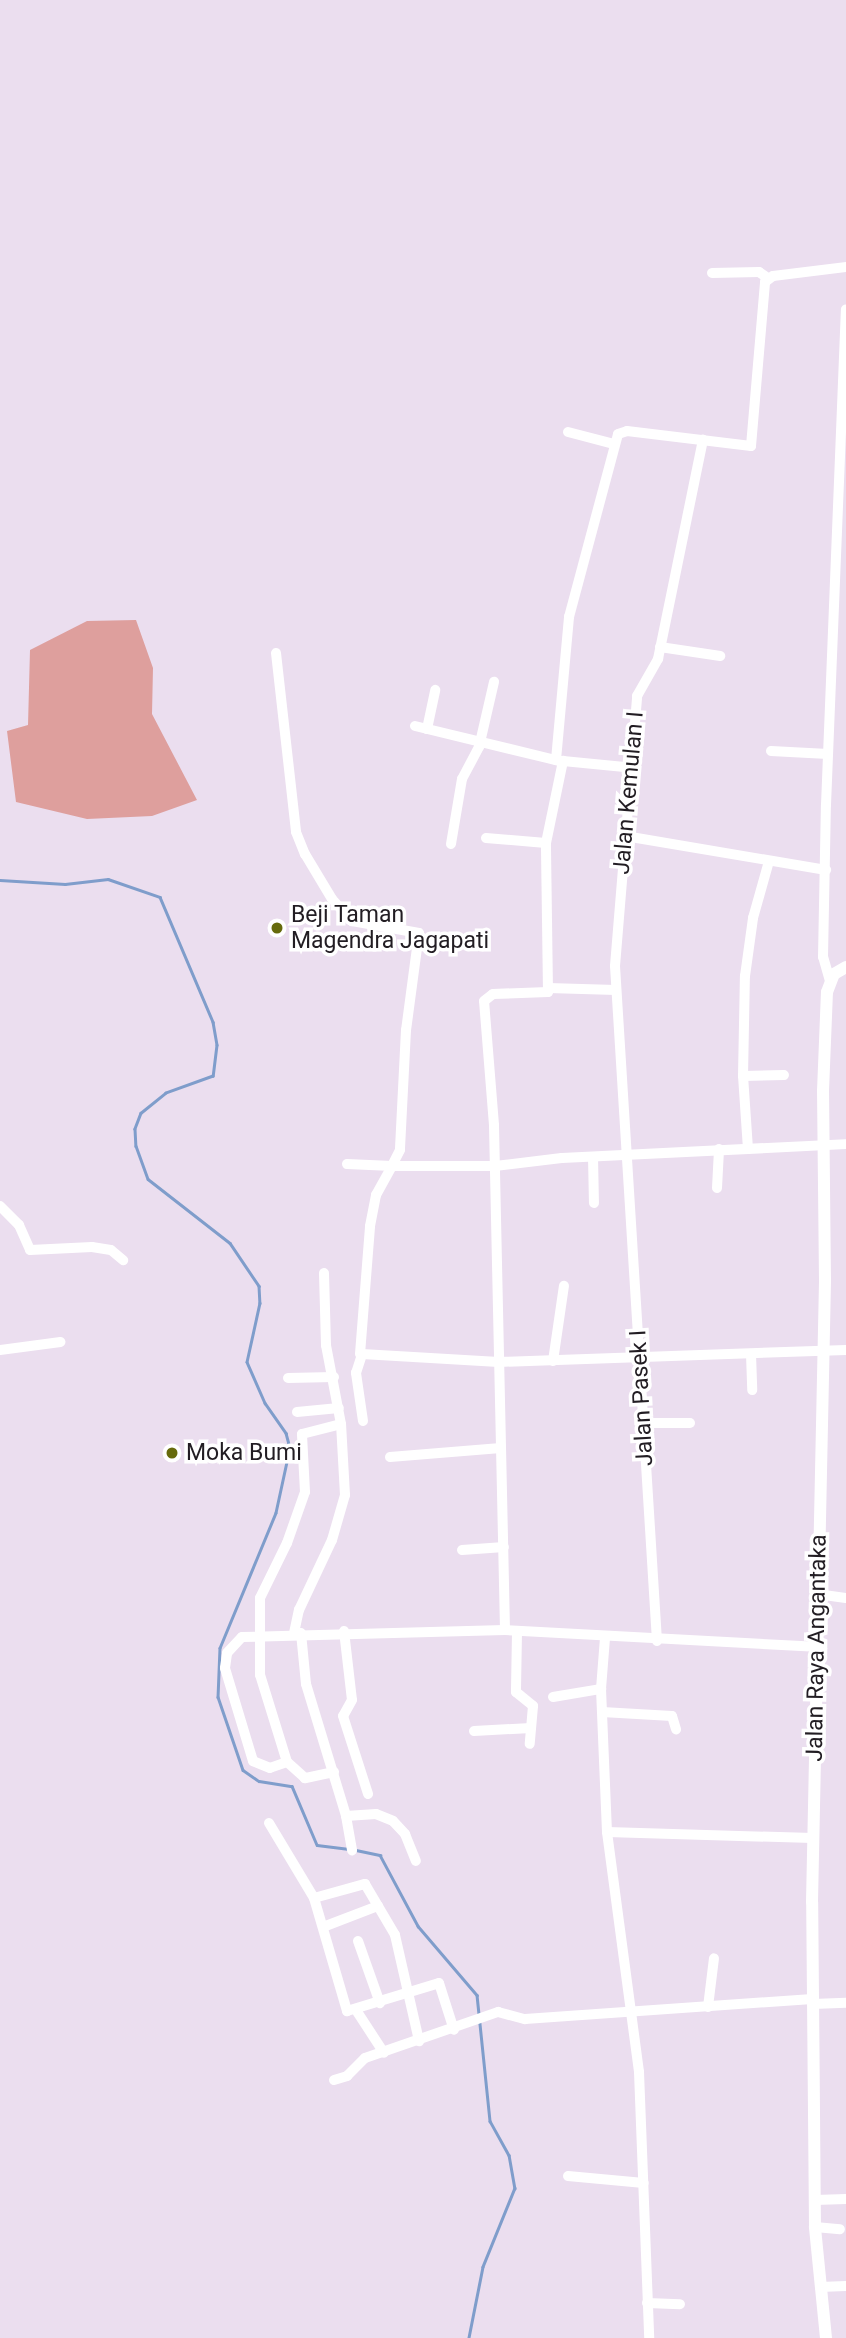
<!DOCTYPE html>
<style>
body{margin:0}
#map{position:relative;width:846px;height:2338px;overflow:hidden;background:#ebdeef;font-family:Roboto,sans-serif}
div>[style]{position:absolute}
.forest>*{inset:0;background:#de9f9d}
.stream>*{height:2.5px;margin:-1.25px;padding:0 1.25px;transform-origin:1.25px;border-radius:1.25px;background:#7f9dcb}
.minor>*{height:10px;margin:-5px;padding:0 5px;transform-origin:5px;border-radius:5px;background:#fff}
.major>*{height:12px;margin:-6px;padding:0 6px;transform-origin:6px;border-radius:6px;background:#fff}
.dots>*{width:19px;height:19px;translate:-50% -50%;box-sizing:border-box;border:4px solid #fff;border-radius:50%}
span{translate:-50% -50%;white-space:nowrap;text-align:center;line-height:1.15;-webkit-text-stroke:7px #fff;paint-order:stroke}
.street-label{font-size:23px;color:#221d23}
.poi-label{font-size:23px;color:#221d23}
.left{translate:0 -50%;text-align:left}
</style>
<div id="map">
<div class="forest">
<div style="clip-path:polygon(136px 620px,153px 668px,152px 714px,197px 800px,152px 816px,87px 819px,16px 802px,7px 731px,28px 725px,30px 650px,87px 621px)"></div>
</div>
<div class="stream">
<div style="left:0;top:880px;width:65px;rotate:3.5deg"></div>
<div style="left:65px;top:884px;width:43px;rotate:-6.6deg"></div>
<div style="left:108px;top:879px;width:55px;rotate:19.1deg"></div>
<div style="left:160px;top:897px;width:136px;rotate:67deg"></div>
<div style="left:213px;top:1022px;width:23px;rotate:80deg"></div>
<div style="left:217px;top:1045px;width:31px;rotate:97deg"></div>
<div style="left:213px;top:1076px;width:50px;rotate:160.1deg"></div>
<div style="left:166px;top:1093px;width:32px;rotate:141deg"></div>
<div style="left:141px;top:1113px;width:17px;rotate:111deg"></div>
<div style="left:135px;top:1129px;width:17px;rotate:87deg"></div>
<div style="left:136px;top:1146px;width:35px;rotate:70deg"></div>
<div style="left:148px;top:1179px;width:104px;rotate:38deg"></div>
<div style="left:230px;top:1243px;width:52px;rotate:56deg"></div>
<div style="left:259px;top:1286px;width:17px;rotate:87deg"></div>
<div style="left:260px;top:1303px;width:60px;rotate:102.4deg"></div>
<div style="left:247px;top:1362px;width:45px;rotate:66.3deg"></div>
<div style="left:265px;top:1403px;width:37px;rotate:55deg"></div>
<div style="left:286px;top:1433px;width:16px;rotate:75deg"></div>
<div style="left:290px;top:1448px;width:66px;rotate:102.2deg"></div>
<div style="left:276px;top:1513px;width:146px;rotate:112.5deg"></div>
<div style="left:220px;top:1648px;width:49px;rotate:92.3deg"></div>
<div style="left:218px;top:1697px;width:77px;rotate:71.1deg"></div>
<div style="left:243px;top:1770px;width:19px;rotate:35deg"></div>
<div style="left:259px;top:1781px;width:33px;rotate:9deg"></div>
<div style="left:292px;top:1786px;width:64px;rotate:67deg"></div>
<div style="left:317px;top:1845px;width:32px;rotate:7deg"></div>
<div style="left:356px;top:1850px;width:25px;rotate:12deg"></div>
<div style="left:380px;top:1855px;width:81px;rotate:61.8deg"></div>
<div style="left:418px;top:1926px;width:91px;rotate:49.5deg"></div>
<div style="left:477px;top:1995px;width:127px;rotate:84.1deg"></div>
<div style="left:490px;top:2121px;width:39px;rotate:61deg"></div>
<div style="left:509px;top:2155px;width:34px;rotate:80deg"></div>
<div style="left:515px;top:2188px;width:85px;rotate:112.1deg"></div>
<div style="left:483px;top:2267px;width:72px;rotate:101.2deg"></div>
</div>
<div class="minor">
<div style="left:712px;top:273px;width:47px;rotate:-1.2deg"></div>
<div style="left:759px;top:272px;width:11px;rotate:34deg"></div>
<div style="left:568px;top:432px;width:48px;rotate:14.6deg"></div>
<div style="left:660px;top:647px;width:61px;rotate:8.5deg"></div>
<div style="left:276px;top:653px;width:180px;rotate:83.6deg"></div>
<div style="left:296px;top:832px;width:24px;rotate:68deg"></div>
<div style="left:305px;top:854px;width:52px;rotate:59deg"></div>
<div style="left:332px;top:899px;width:30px;rotate:48deg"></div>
<div style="left:352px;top:921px;width:68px;rotate:10.2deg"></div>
<div style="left:419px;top:933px;width:98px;rotate:97.6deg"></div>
<div style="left:406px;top:1030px;width:120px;rotate:92.9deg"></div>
<div style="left:400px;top:1150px;width:18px;rotate:117deg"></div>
<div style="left:392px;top:1166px;width:103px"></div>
<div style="left:495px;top:1166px;width:67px;rotate:-6.8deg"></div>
<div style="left:562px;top:1158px;width:284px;rotate:-2.8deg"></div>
<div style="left:415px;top:726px;width:149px;rotate:13.6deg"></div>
<div style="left:427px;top:729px;width:40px;rotate:-78deg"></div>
<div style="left:771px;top:751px;width:57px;rotate:3deg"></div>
<div style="left:556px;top:760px;width:144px;rotate:-84.8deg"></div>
<div style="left:569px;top:617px;width:189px;rotate:-75deg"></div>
<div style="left:618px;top:434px;width:9px;rotate:-18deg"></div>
<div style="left:627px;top:431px;width:125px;rotate:6.9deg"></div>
<div style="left:751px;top:446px;width:165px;rotate:-85.1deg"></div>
<div style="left:765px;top:282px;width:10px;rotate:-37deg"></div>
<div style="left:773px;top:276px;width:74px;rotate:-7deg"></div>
<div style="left:625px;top:836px;width:204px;rotate:9.6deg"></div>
<div style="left:486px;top:838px;width:60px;rotate:4.8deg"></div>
<div style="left:451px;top:844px;width:66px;rotate:-80.4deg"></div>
<div style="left:462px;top:779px;width:36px;rotate:-62deg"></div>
<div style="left:479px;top:747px;width:67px;rotate:-77deg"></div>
<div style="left:830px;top:981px;width:25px;rotate:-106deg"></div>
<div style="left:823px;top:957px;width:152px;rotate:-88.9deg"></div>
<div style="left:826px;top:805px;width:496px;rotate:-87.7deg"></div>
<div style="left:548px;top:988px;width:68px;rotate:1.7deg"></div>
<div style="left:743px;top:1076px;width:41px;rotate:-1.4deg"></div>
<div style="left:748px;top:1149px;width:73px;rotate:-93.9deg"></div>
<div style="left:743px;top:1076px;width:100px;rotate:-88.9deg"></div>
<div style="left:745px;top:976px;width:59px;rotate:-82.1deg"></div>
<div style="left:753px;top:918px;width:59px;rotate:-74.3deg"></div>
<div style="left:593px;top:1157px;width:46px;rotate:88.8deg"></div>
<div style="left:347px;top:1164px;width:45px;rotate:2.5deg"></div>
<div style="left:717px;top:1188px;width:39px;rotate:-87deg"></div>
<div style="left:0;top:1206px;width:27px;rotate:45deg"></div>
<div style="left:19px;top:1225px;width:27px;rotate:66deg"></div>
<div style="left:30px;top:1250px;width:62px;rotate:-2.8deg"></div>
<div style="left:92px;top:1247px;width:19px;rotate:9deg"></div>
<div style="left:111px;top:1250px;width:16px;rotate:40deg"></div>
<div style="left:0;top:1350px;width:61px;rotate:-7.6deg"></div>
<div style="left:360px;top:1354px;width:128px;rotate:-85.5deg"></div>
<div style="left:370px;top:1226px;width:32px;rotate:-79deg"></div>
<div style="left:376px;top:1195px;width:33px;rotate:-61deg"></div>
<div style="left:751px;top:1354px;width:36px;rotate:88deg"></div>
<div style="left:553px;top:1361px;width:76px;rotate:-81.7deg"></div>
<div style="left:288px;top:1378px;width:46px;rotate:-1.2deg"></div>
<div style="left:297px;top:1412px;width:42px;rotate:-5.4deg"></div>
<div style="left:363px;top:1421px;width:49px;rotate:-98.3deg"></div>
<div style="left:356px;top:1373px;width:20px;rotate:-72deg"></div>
<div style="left:362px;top:1354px;width:137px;rotate:3.3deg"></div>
<div style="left:499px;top:1362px;width:347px;rotate:-2deg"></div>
<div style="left:642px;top:1423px;width:48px"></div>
<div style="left:390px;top:1457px;width:111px;rotate:-4.6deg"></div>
<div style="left:462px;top:1550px;width:42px;rotate:-4.1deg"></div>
<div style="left:817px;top:1594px;width:29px;rotate:8deg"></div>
<div style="left:505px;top:1630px;width:505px;rotate:-91.25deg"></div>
<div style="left:494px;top:1125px;width:124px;rotate:-94.6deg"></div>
<div style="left:484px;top:1001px;width:11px;rotate:-38deg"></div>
<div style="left:493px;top:994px;width:55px;rotate:-2.1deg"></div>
<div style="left:548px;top:992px;width:149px;rotate:-90.8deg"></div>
<div style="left:546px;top:843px;width:84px;rotate:-78.3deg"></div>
<div style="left:563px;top:761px;width:72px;rotate:5.6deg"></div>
<div style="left:344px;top:1631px;width:69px;rotate:83.4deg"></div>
<div style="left:352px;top:1700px;width:18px;rotate:119deg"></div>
<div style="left:343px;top:1716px;width:82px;rotate:72.2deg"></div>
<div style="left:517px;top:1632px;width:60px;rotate:91deg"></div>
<div style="left:516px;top:1692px;width:22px;rotate:39deg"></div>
<div style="left:533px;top:1706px;width:38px;rotate:95deg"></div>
<div style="left:294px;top:1633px;width:24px;rotate:-78deg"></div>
<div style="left:299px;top:1610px;width:77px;rotate:-64.8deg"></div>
<div style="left:332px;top:1540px;width:47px;rotate:-73.9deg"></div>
<div style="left:345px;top:1495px;width:71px;rotate:-93.2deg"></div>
<div style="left:341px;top:1424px;width:80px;rotate:-100.8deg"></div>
<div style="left:326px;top:1345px;width:72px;rotate:-91.6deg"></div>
<div style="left:301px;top:1633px;width:51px;rotate:84.4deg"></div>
<div style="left:306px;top:1684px;width:138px;rotate:73.1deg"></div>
<div style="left:346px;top:1816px;width:30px;rotate:-4deg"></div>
<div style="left:376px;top:1814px;width:18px;rotate:22deg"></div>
<div style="left:393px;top:1821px;width:18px;rotate:47deg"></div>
<div style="left:405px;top:1834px;width:29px;rotate:68deg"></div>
<div style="left:605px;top:1638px;width:51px;rotate:94.5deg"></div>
<div style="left:601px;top:1689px;width:143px;rotate:87.6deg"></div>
<div style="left:607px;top:1832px;width:242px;rotate:82.4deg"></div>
<div style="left:639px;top:2072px;width:266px;rotate:87.8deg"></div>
<div style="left:657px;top:1641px;width:676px;rotate:-93.56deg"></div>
<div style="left:615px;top:966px;width:271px;rotate:-85.3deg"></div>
<div style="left:637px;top:696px;width:43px;rotate:-60.4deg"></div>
<div style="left:658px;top:659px;width:224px;rotate:-78.4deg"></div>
<div style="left:553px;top:1697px;width:49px;rotate:-9.5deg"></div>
<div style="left:602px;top:1712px;width:70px;rotate:3.3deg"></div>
<div style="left:672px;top:1716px;width:14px;rotate:73deg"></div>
<div style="left:474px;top:1731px;width:57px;rotate:-3deg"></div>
<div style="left:287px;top:1762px;width:18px;rotate:161deg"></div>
<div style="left:270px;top:1768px;width:18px;rotate:-158deg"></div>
<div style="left:253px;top:1761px;width:97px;rotate:-106.8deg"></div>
<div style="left:225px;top:1668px;width:15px;rotate:-82deg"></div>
<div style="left:227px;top:1653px;width:22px;rotate:-47deg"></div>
<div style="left:242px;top:1637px;width:263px;rotate:-1.5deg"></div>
<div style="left:505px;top:1630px;width:311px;rotate:3.1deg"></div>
<div style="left:334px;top:1772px;width:30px;rotate:168deg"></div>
<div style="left:305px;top:1778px;width:24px;rotate:-138deg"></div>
<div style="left:287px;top:1762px;width:91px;rotate:-107.2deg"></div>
<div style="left:260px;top:1675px;width:77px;rotate:-90deg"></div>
<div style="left:260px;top:1598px;width:61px;rotate:-63.9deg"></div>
<div style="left:287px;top:1543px;width:54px;rotate:-70.6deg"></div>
<div style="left:305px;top:1492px;width:58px;rotate:-93deg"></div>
<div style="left:302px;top:1434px;width:40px;rotate:-14.4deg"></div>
<div style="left:346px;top:1816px;width:35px;rotate:80deg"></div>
<div style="left:269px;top:1823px;width:87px;rotate:59deg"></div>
<div style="left:314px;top:1898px;width:118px;rotate:73.7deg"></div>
<div style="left:347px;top:2011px;width:96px;rotate:-16.9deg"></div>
<div style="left:439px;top:1983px;width:49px;rotate:72.3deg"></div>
<div style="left:607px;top:1832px;width:206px;rotate:1.7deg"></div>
<div style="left:314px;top:1898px;width:53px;rotate:-15.4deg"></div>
<div style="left:365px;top:1884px;width:59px;rotate:59.5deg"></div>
<div style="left:395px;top:1935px;width:109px;rotate:77.2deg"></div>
<div style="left:323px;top:1927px;width:59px;rotate:-20.9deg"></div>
<div style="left:358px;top:1941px;width:66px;rotate:70.5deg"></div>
<div style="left:813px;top:2004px;width:33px;rotate:-2deg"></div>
<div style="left:708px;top:2007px;width:49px;rotate:-83deg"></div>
<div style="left:356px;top:2010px;width:51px;rotate:56.9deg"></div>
<div style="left:334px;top:2080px;width:14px;rotate:-17deg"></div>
<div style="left:347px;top:2076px;width:25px;rotate:-45deg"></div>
<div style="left:365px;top:2058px;width:141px;rotate:-19.1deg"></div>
<div style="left:498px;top:2012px;width:28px;rotate:15deg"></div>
<div style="left:525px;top:2019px;width:288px;rotate:-4deg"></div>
<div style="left:568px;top:2176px;width:76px;rotate:5.3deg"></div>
<div style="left:815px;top:2200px;width:31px;rotate:-2deg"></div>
<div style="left:815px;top:2227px;width:25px;rotate:5deg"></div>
<div style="left:820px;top:2287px;width:26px;rotate:-2deg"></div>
<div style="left:647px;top:2303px;width:33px;rotate:2deg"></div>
</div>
<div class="major">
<div style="left:826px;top:2338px;width:112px;rotate:-95.7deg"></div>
<div style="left:815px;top:2227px;width:325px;rotate:-90.5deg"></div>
<div style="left:812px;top:1902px;width:621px;rotate:-88.8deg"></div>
<div style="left:825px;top:1281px;width:190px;rotate:-90.6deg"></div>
<div style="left:823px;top:1091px;width:99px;rotate:-87.7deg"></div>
<div style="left:827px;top:992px;width:19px;rotate:-69deg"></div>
<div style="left:834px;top:974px;width:14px;rotate:-30deg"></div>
</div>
<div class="dots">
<div style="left:277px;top:928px;background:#666a0c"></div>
<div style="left:172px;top:1453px;background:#666a0c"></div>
</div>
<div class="street-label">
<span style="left:629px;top:793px;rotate:-85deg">Jalan Kemulan I</span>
<span style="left:642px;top:1398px;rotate:-93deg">Jalan Pasek I</span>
<span style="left:817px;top:1648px;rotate:-89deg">Jalan Raya Angantaka</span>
</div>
<div class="poi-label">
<span class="left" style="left:291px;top:928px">Beji Taman<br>Magendra Jagapati</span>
<span class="left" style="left:186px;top:1453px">Moka Bumi</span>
</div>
</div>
